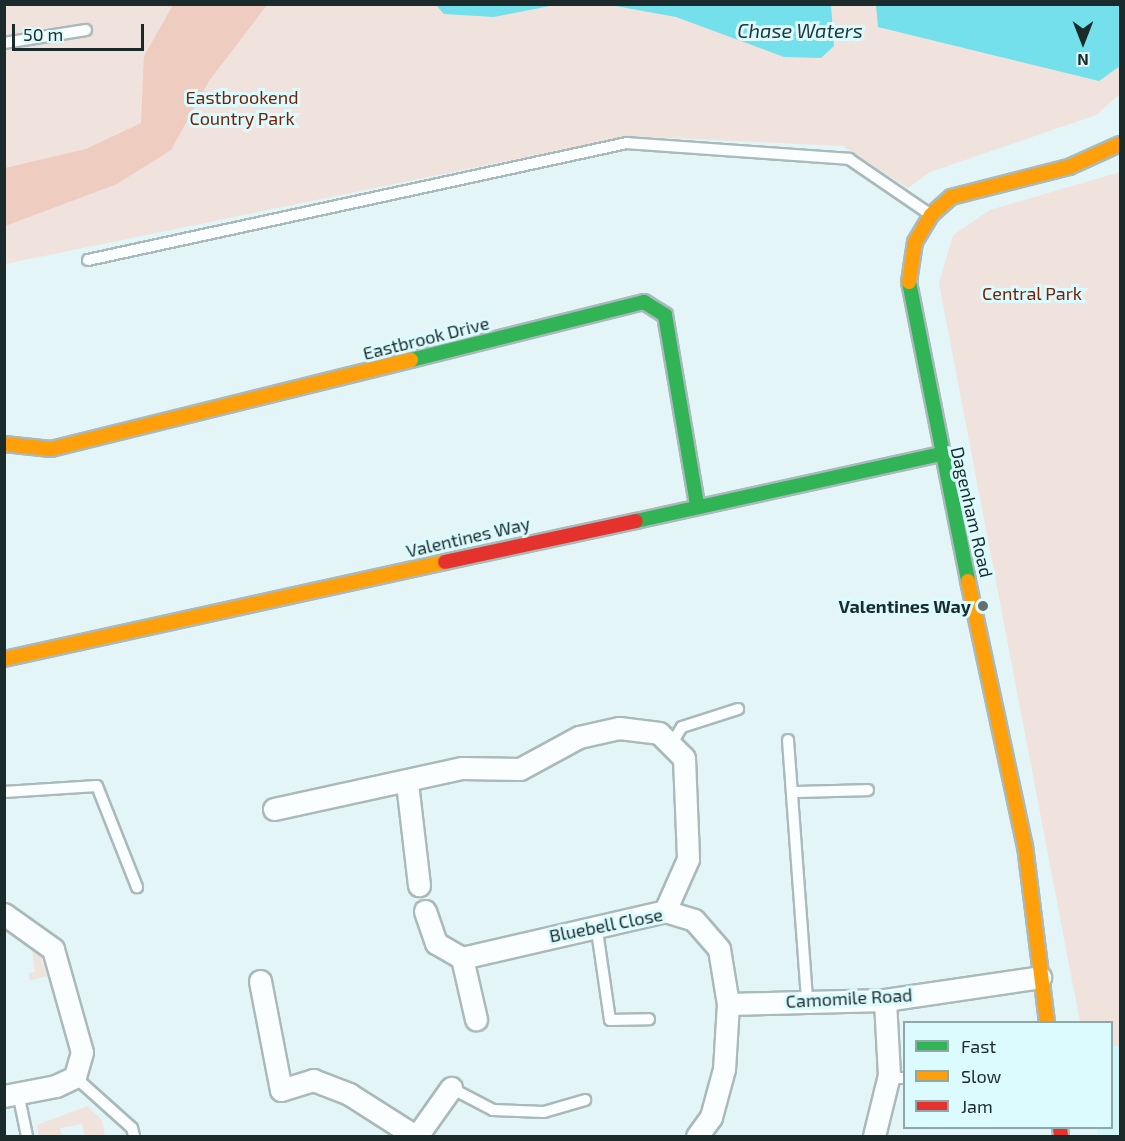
<!DOCTYPE html>
<style>
body{margin:0}
#map{position:relative;width:1125px;height:1141px;overflow:hidden;background:#e3f5f6;font-family:"Exo 2",sans-serif}
div>[style]{position:absolute}
.built>*{inset:0;background:#d2f6f9}
.green>*{inset:0;background:#f0e2dc}
.forest>*{inset:0;background:#efccc0}
.water>*{inset:0;background:#74e0eb}
.roads{filter:drop-shadow(2px 0 #aab9bb) drop-shadow(-2px 0 #aab9bb) drop-shadow(0 2px #aab9bb) drop-shadow(0 -2px #aab9bb)}
.lane>*{height:10px;margin:-5px;padding:0 5px;transform-origin:5px;border-radius:5px;background:#fbfefe}
.street>*{height:21px;margin:-10.5px;padding:0 10.5px;transform-origin:10.5px;border-radius:10.5px;background:#fbfefe}
.fast>*{height:14px;margin:-7px;padding:0 7px;transform-origin:7px;border-radius:7px;background:#30b455}
.slow>*{height:14px;margin:-7px;padding:0 7px;transform-origin:7px;border-radius:7px;background:#ff9f0a}
.jam>*{height:14px;margin:-7px;padding:0 7px;transform-origin:7px;border-radius:7px;background:#e5322d}
.dots>*{width:16px;height:16px;translate:-50% -50%;box-sizing:border-box;border:3px solid #dbfbfe;border-radius:50%}
span{translate:-50% -50%;white-space:nowrap;text-align:center;line-height:1.15;-webkit-text-stroke:6px #dbfbfe;paint-order:stroke}
.park-label{font-size:18px;color:#742105}
.street-label{font-size:18px;color:#1b2b2c}
.poi-label{font-size:18px;color:#1b2b2c;font-weight:700}
.right{translate:-100% -50%;text-align:right}
.water-label{font-size:20px;color:#21393c;font-style:italic}
.frame{position:absolute;inset:0;border:6px solid #1b2b2c;pointer-events:none}
.legend{position:absolute;left:903px;top:1021px;width:210px;height:108px;box-sizing:border-box;background:#dbfbfe;border:2px solid #8ea8aa;margin:0;padding:8px 10px;list-style:none;font-size:18px;color:#1b2b2c}
.legend li{display:flex;align-items:center;gap:12px;height:30px}
.legend b{width:30px;border:2px solid #8ea8aa}
.north{position:absolute;left:1053px;top:12px;width:60px;height:60px;-webkit-text-stroke:4px #dbfbfe;paint-order:stroke;rotate:180deg;font-size:16px;font-weight:700;line-height:24px;text-align:center;color:#1b2b2c}
.north::after{content:'';display:block;margin:auto;width:21px;height:27px;background:#1b2b2c;clip-path:polygon(50% 0,100% 100%,50% 72%,0 100%)}
.scale{position:absolute;left:12px;top:24px;width:132px;height:27px;box-sizing:border-box;border:3px solid #1b2b2c;border-top:0;padding-left:8px;font-size:18px;line-height:21px;white-space:nowrap;color:#1b2b2c;-webkit-text-stroke:4px #dbfbfe;paint-order:stroke}
</style>
<div id="map">
<div class="built">
<div style="clip-path:polygon(1120px 955px,1120px 1136px,1097px 1136px,1097px 1128px,1112px 1128px,1112px 1022px)"></div>
</div>
<div class="green">
<div style="clip-path:polygon(4px 5px,1120px 5px,1120px 94px,1096px 115px,930px 172px,908px 188px,843px 146px,628px 136px,5px 264px)"></div>
<div style="clip-path:polygon(1120px 172px,1120px 1046px,1112px 1046px,1112px 1022px,1080px 1022px,939px 283px,953px 235px,990px 210px)"></div>
<div style="clip-path:polygon(38px 946px,47px 976px,30px 980px,29px 973px,35px 972px,32px 950px)"></div>
<div style="clip-path:polygon(88px 1106px,102px 1121px,105px 1136px,85px 1136px,82px 1124px,60px 1128px,62px 1136px,39px 1136px,37px 1125px)"></div>
</div>
<div class="forest">
<div style="clip-path:polygon(173px 5px,267px 5px,209px 81px,171px 150px,117px 184px,5px 226px,5px 168px,86px 149px,141px 123px,144px 56px)"></div>
</div>
<div class="water">
<div style="clip-path:polygon(436px 5px,555px 5px,494px 17px,444px 14px)"></div>
<div style="clip-path:polygon(610px 5px,831px 5px,834px 46px,821px 58px,784px 57px,676px 17px)"></div>
<div style="clip-path:polygon(876px 5px,1120px 5px,1120px 66px,1099px 81px,878px 27px)"></div>
</div>
<div class="roads">
<div class="lane">
<div style="left:4px;top:43px;width:83px;rotate:-9deg"></div>
<div style="left:88px;top:260px;width:552px;rotate:-12.25deg"></div>
<div style="left:627px;top:143px;width:223px;rotate:4.1deg"></div>
<div style="left:849px;top:159px;width:99px;rotate:34.3deg"></div>
<div style="left:788px;top:740px;width:261px;rotate:85.8deg"></div>
<div style="left:671px;top:745px;width:21px;rotate:-59deg"></div>
<div style="left:682px;top:727px;width:59px;rotate:-17.8deg"></div>
<div style="left:4px;top:792px;width:93px;rotate:-3.7deg"></div>
<div style="left:97px;top:786px;width:109px;rotate:68.4deg"></div>
<div style="left:792px;top:792px;width:76px;rotate:-1.5deg"></div>
<div style="left:596px;top:924px;width:97px;rotate:81.7deg"></div>
<div style="left:610px;top:1020px;width:39px;rotate:-1deg"></div>
<div style="left:75px;top:1077px;width:76px;rotate:41.8deg"></div>
<div style="left:132px;top:1128px;width:8px;rotate:76deg"></div>
<div style="left:888px;top:1078px;width:16px"></div>
<div style="left:451px;top:1088px;width:47px;rotate:27.6deg"></div>
<div style="left:493px;top:1110px;width:51px;rotate:2.2deg"></div>
<div style="left:544px;top:1112px;width:43px;rotate:-16.3deg"></div>
<div style="left:18px;top:1093px;width:44px;rotate:78.2deg"></div>
</div>
<div class="street">
<div style="left:407px;top:783px;width:103px;rotate:83.3deg"></div>
<div style="left:274px;top:809px;width:192px;rotate:-12.3deg"></div>
<div style="left:462px;top:768px;width:58px;rotate:1deg"></div>
<div style="left:520px;top:769px;width:67px;rotate:-28.5deg"></div>
<div style="left:579px;top:737px;width:41px;rotate:-12.7deg"></div>
<div style="left:619px;top:728px;width:40px;rotate:7.1deg"></div>
<div style="left:659px;top:733px;width:35px;rotate:45deg"></div>
<div style="left:684px;top:758px;width:101px;rotate:87.7deg"></div>
<div style="left:688px;top:859px;width:57px;rotate:113.9deg"></div>
<div style="left:425px;top:911px;width:34px;rotate:71deg"></div>
<div style="left:436px;top:943px;width:30px;rotate:30deg"></div>
<div style="left:462px;top:958px;width:208px;rotate:-13deg"></div>
<div style="left:665px;top:911px;width:30px;rotate:17deg"></div>
<div style="left:694px;top:920px;width:38px;rotate:49deg"></div>
<div style="left:719px;top:949px;width:56px;rotate:80.7deg"></div>
<div style="left:728px;top:1004px;width:65px;rotate:93.5deg"></div>
<div style="left:724px;top:1069px;width:50px;rotate:105.2deg"></div>
<div style="left:711px;top:1117px;width:24px;rotate:126deg"></div>
<div style="left:4px;top:914px;width:60px;rotate:35.5deg"></div>
<div style="left:53px;top:949px;width:107px;rotate:74.3deg"></div>
<div style="left:82px;top:1052px;width:26px;rotate:106deg"></div>
<div style="left:75px;top:1077px;width:21px;rotate:155deg"></div>
<div style="left:56px;top:1086px;width:53px;rotate:169.1deg"></div>
<div style="left:462px;top:958px;width:63px;rotate:77.1deg"></div>
<div style="left:260px;top:981px;width:111px;rotate:79.1deg"></div>
<div style="left:281px;top:1090px;width:34px;rotate:-17deg"></div>
<div style="left:313px;top:1080px;width:39px;rotate:21deg"></div>
<div style="left:349px;top:1094px;width:78px;rotate:32.5deg"></div>
<div style="left:728px;top:1004px;width:157px;rotate:-1.5deg"></div>
<div style="left:885px;top:1000px;width:157px;rotate:-8.4deg"></div>
<div style="left:417px;top:1136px;width:59px;rotate:-54.7deg"></div>
<div style="left:874px;top:1136px;width:63px;rotate:-76.2deg"></div>
<div style="left:889px;top:1075px;width:75px;rotate:-93.1deg"></div>
</div>
<div class="fast">
<div style="left:909px;top:282px;width:305px;rotate:78.8deg"></div>
<div style="left:411px;top:360px;width:240px;rotate:-14deg"></div>
<div style="left:644px;top:302px;width:25px;rotate:32deg"></div>
<div style="left:665px;top:315px;width:192px;rotate:80.4deg"></div>
<div style="left:636px;top:521px;width:311px;rotate:-12.4deg"></div>
</div>
<div class="slow">
<div style="left:909px;top:282px;width:40px;rotate:-81.5deg"></div>
<div style="left:915px;top:242px;width:31px;rotate:-59deg"></div>
<div style="left:931px;top:215px;width:27px;rotate:-42deg"></div>
<div style="left:951px;top:197px;width:122px;rotate:-14.3deg"></div>
<div style="left:1069px;top:167px;width:56px;rotate:-24.3deg"></div>
<div style="left:4px;top:444px;width:47px;rotate:6.1deg"></div>
<div style="left:51px;top:449px;width:371px;rotate:-13.9deg"></div>
<div style="left:968px;top:581px;width:271px;rotate:77.9deg"></div>
<div style="left:1025px;top:846px;width:177px;rotate:82.9deg"></div>
<div style="left:4px;top:659px;width:452px;rotate:-12.4deg"></div>
</div>
<div class="jam">
<div style="left:445px;top:562px;width:195px;rotate:-12.1deg"></div>
<div style="left:1060px;top:1128px;width:8px;rotate:83deg"></div>
</div>
</div>
<div class="dots">
<div style="left:983px;top:606px;background:#617273"></div>
</div>
<div class="park-label">
<span style="left:242px;top:108px">Eastbrookend<br>Country Park</span>
<span style="left:1032px;top:293px">Central Park</span>
</div>
<div class="street-label">
<span style="left:426px;top:338px;rotate:-14deg">Eastbrook Drive</span>
<span style="left:972px;top:512px;rotate:77deg">Dagenham Road</span>
<span style="left:468px;top:537px;rotate:-13deg">Valentines Way</span>
<span style="left:606px;top:925px;rotate:-11deg">Bluebell Close</span>
<span style="left:849px;top:998px;rotate:-3deg">Camomile Road</span>
</div>
<div class="poi-label">
<span class="right" style="left:971px;top:606px">Valentines Way</span>
</div>
<div class="water-label">
<span style="left:800px;top:30px">Chase Waters</span>
</div>
<div class="frame"></div>
<ul class="legend">
<li><b style="height:8px;background:#30b455"></b>Fast</li>
<li><b style="height:8px;background:#ff9f0a"></b>Slow</li>
<li><b style="height:8px;background:#e5322d"></b>Jam</li>
</ul>
<div class="north">N</div>
<div class="scale">50 m</div>
</div>
